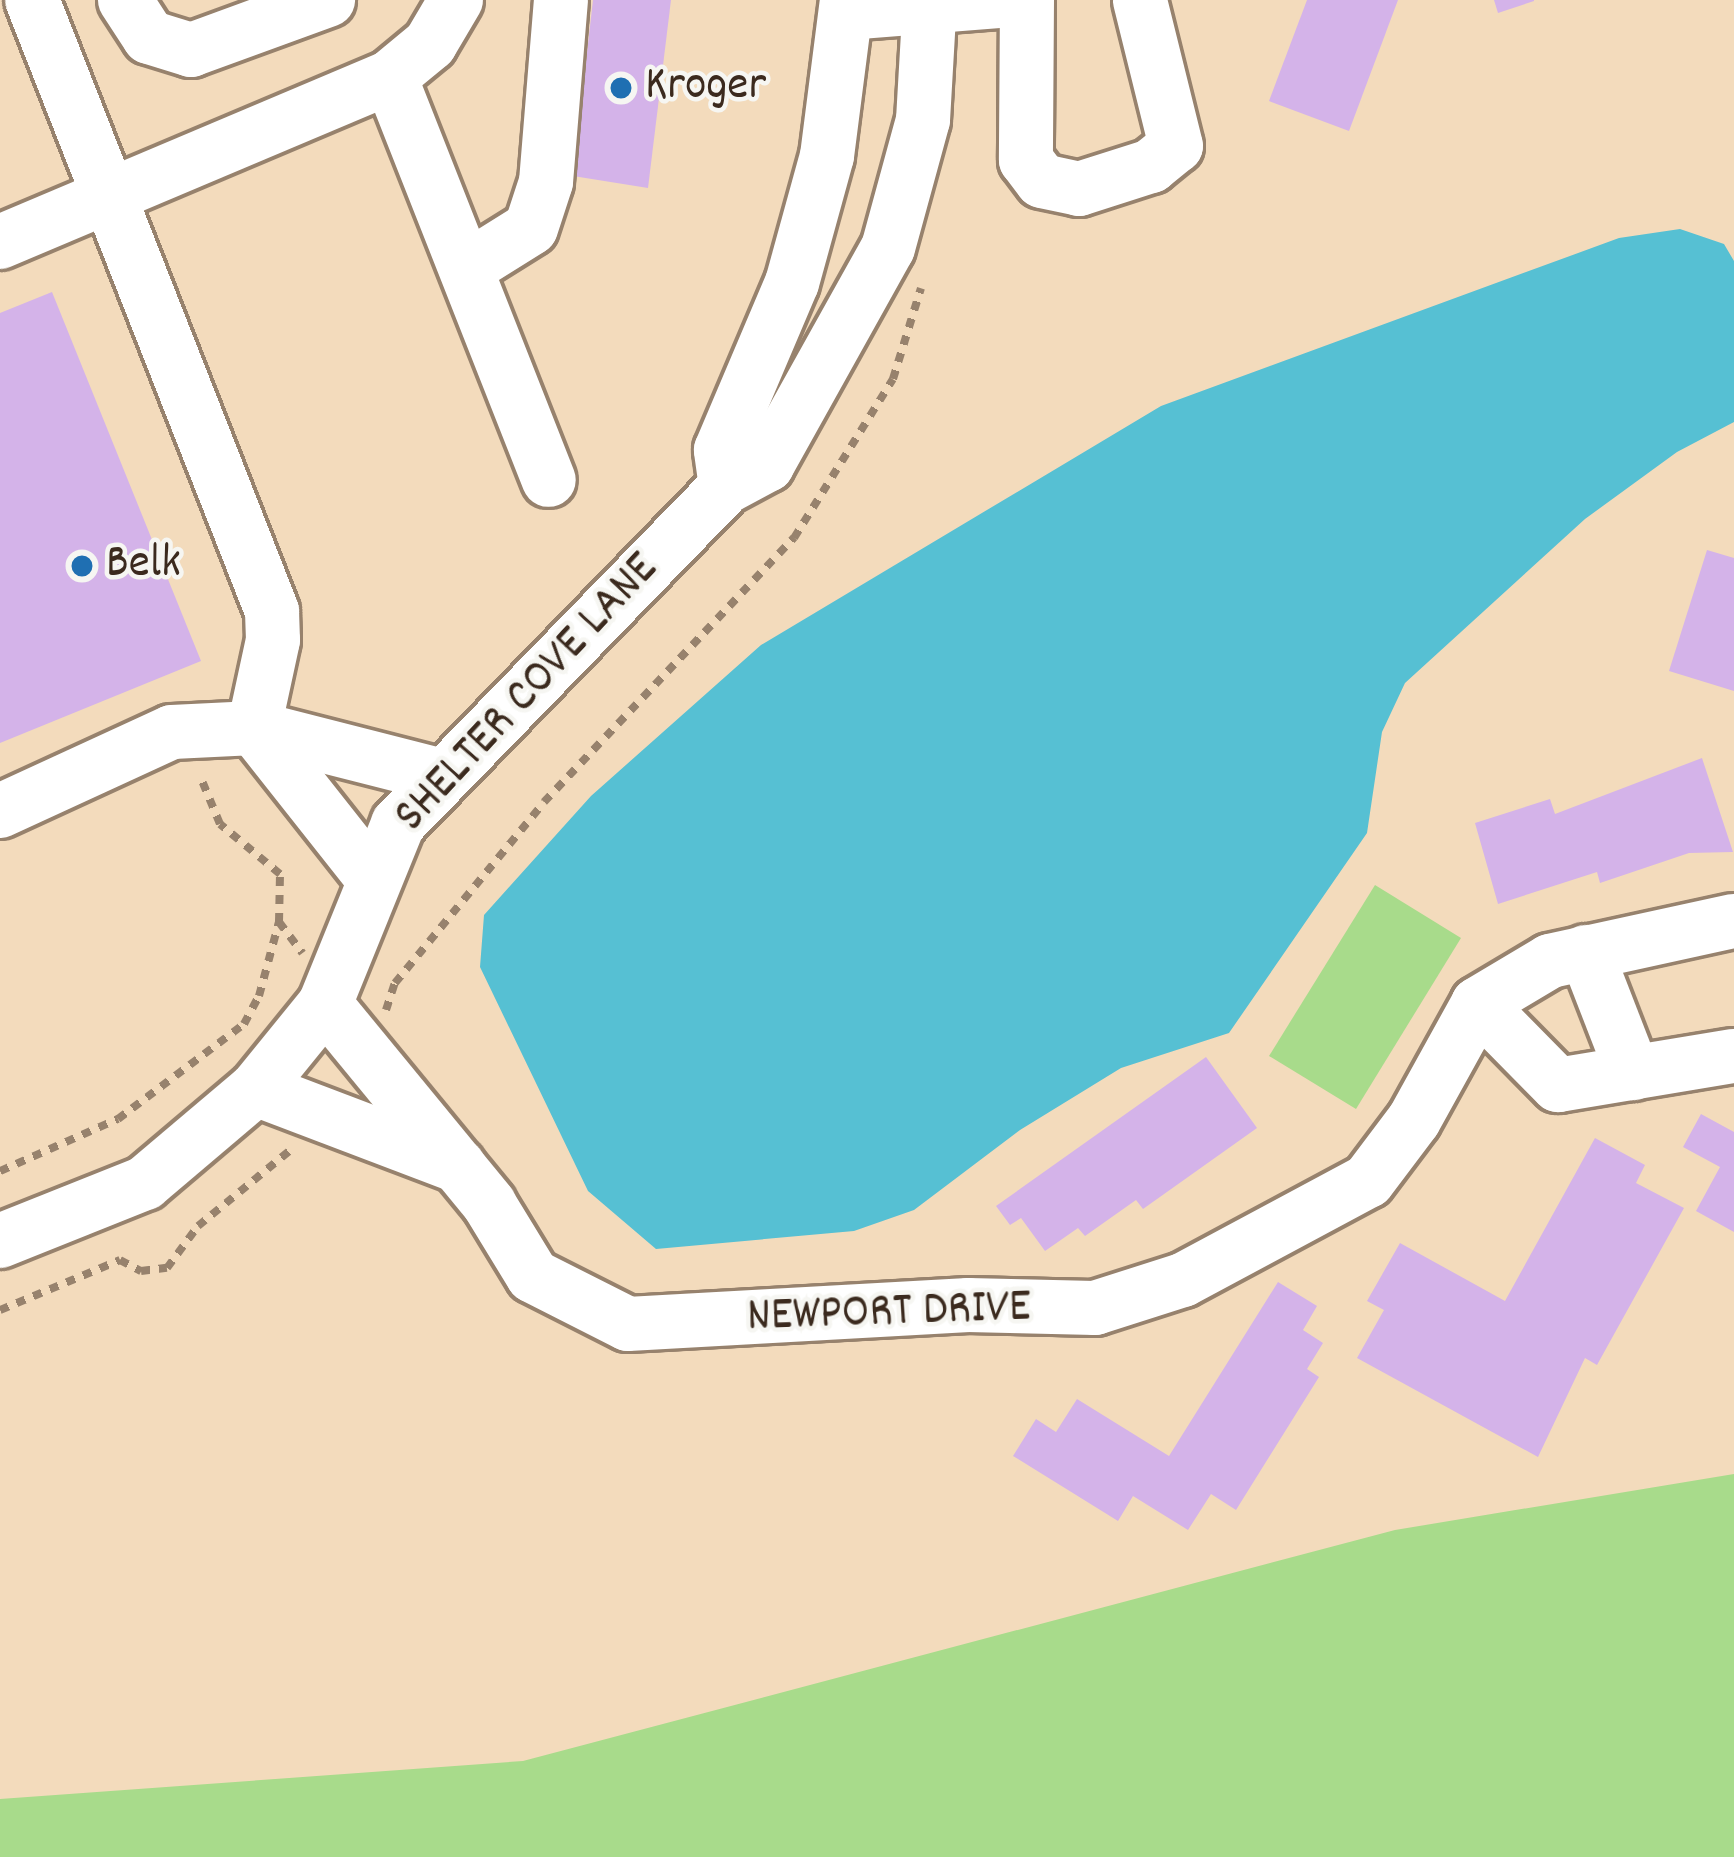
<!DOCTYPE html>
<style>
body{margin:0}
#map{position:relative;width:1734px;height:1857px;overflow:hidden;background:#f3dbbc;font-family:Dekko,sans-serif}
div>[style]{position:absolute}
.green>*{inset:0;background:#a8db8b}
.water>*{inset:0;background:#56c0d3}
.building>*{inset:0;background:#d4b3e9}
.path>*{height:8px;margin-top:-4px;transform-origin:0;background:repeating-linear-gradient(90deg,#97826d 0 9px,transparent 0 18px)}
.roads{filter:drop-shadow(3px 0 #97826d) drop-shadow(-3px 0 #97826d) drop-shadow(0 3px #97826d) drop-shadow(0 -3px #97826d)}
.minor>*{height:54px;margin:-27px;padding:0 27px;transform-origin:27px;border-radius:27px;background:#fff}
.dots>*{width:33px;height:33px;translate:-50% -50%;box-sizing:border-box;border:6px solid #f6f6f2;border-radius:50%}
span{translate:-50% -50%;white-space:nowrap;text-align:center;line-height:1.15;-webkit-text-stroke:9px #f6f6f2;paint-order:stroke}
.poi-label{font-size:48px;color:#3b2a1e}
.left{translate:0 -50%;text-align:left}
.street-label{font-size:48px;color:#3b2a1e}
</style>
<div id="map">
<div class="green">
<div style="clip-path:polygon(1375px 885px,1461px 938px,1356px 1109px,1269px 1056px)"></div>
<div style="clip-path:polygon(1734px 1474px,1734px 1857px,0 1857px,0 1799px,523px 1761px,1395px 1530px)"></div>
</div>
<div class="water">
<div style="clip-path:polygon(1680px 229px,1724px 244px,1734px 261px,1734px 422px,1677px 452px,1585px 519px,1405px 683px,1382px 732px,1367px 833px,1229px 1033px,1121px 1068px,1020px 1130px,914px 1210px,854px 1231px,656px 1249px,588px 1191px,480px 967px,484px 915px,591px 796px,761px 645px,1161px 406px,1619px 238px)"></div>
</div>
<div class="building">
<div style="clip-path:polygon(593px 0,671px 0,648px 188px,573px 176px)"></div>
<div style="clip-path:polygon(1307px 0,1398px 0,1349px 131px,1269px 101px)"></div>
<div style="clip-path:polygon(1494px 0,1534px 0,1534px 1px,1498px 13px)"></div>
<div style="clip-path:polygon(52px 292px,201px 661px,0 743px,0 313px)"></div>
<div style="clip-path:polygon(1707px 550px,1734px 558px,1734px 691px,1669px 671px)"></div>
<div style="clip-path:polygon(1702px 758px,1733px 852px,1689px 853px,1600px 883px,1597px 872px,1498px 904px,1475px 823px,1550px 799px,1555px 814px)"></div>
<div style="clip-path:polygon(1206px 1057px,1257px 1128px,1143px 1209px,1136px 1200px,1085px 1236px,1078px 1228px,1045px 1251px,1021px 1218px,1010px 1225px,996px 1206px)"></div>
<div style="clip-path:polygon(1701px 1114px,1734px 1132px,1734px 1232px,1696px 1211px,1720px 1167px,1683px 1147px)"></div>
<div style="clip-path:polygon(1595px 1138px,1645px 1165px,1636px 1183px,1684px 1208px,1597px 1365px,1585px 1358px,1538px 1457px,1357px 1358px,1384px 1310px,1367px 1301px,1400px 1243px,1505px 1301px)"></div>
<div style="clip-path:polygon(1278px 1282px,1317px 1306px,1303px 1330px,1323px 1343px,1307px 1369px,1319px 1377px,1236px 1510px,1211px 1494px,1188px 1530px,1133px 1496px,1118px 1521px,1013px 1456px,1036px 1419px,1056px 1432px,1077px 1399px,1169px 1456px)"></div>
</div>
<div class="path">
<div style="left:279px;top:922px;width:39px;rotate:53deg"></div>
<div style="left:386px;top:1010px;width:28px;rotate:-72deg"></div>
<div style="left:395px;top:983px;width:234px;rotate:-50.5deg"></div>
<div style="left:544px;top:802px;width:364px;rotate:-46.6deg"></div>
<div style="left:794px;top:538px;width:187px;rotate:-58.1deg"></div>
<div style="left:893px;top:379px;width:95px;rotate:-72.9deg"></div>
<div style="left:0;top:1171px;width:129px;rotate:-23.8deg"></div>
<div style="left:118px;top:1119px;width:158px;rotate:-37deg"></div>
<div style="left:244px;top:1024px;width:32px;rotate:-62deg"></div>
<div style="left:259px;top:996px;width:77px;rotate:-74.9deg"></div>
<div style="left:279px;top:922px;width:48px;rotate:-88.8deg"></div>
<div style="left:280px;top:874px;width:78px;rotate:-140.2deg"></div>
<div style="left:220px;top:824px;width:52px;rotate:-112.6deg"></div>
<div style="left:0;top:1310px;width:130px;rotate:-22.6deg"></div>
<div style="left:120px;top:1260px;width:24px;rotate:28deg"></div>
<div style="left:141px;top:1271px;width:26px;rotate:-7deg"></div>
<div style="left:167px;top:1268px;width:52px;rotate:-53.6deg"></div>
<div style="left:198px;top:1226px;width:123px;rotate:-39.4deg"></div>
</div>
<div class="roads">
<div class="minor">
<div style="left:125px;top:0;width:44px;rotate:57deg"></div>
<div style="left:149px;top:37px;width:44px;rotate:17.2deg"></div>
<div style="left:191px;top:50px;width:146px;rotate:-20.1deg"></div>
<div style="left:1027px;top:0;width:160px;rotate:90.4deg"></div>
<div style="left:1026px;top:160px;width:26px;rotate:53deg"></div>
<div style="left:1042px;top:181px;width:38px;rotate:12deg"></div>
<div style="left:1079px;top:189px;width:76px;rotate:-17.7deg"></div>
<div style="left:1151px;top:166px;width:32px;rotate:-39deg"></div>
<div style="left:1176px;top:146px;width:150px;rotate:-103.9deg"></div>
<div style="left:848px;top:13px;width:165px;rotate:-4.5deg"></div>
<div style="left:390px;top:77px;width:433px;rotate:68.5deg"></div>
<div style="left:0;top:242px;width:423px;rotate:-22.9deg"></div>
<div style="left:390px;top:77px;width:52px;rotate:-39.5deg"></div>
<div style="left:430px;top:44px;width:51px;rotate:-59.4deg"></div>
<div style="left:467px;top:268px;width:75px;rotate:-32deg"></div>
<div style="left:531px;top:228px;width:48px;rotate:-71.9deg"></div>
<div style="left:546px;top:182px;width:183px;rotate:-85.3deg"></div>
<div style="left:726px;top:487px;width:37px;rotate:-98deg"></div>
<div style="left:721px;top:450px;width:181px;rotate:-67deg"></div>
<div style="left:792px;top:283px;width:132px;rotate:-74.6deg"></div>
<div style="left:827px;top:156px;width:157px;rotate:-82.7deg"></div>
<div style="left:254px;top:728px;width:191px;rotate:14.3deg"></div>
<div style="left:254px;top:728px;width:189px;rotate:51.7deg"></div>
<div style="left:0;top:811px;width:189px;rotate:-24.7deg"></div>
<div style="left:172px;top:732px;width:82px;rotate:-2.8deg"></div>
<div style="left:254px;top:728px;width:90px;rotate:-77.8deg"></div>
<div style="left:273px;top:640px;width:29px;rotate:-92deg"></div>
<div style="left:272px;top:611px;width:656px;rotate:-111.44deg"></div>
<div style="left:1586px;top:952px;width:130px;rotate:68.8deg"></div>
<div style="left:325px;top:1004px;width:259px;rotate:50.6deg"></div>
<div style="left:489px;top:1204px;width:84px;rotate:58.6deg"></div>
<div style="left:533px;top:1276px;width:106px;rotate:26.8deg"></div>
<div style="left:628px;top:1324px;width:341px;rotate:-3.2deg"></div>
<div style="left:968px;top:1305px;width:127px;rotate:1.4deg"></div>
<div style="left:1095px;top:1308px;width:92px;rotate:-17.7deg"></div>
<div style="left:1183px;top:1280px;width:210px;rotate:-28.2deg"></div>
<div style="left:1368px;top:1181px;width:76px;rotate:-53deg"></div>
<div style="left:1414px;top:1120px;width:132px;rotate:-61.1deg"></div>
<div style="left:1478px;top:1004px;width:84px;rotate:-30.8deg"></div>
<div style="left:1550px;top:961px;width:188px;rotate:-12.3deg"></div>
<div style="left:1478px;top:1004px;width:114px;rotate:45.4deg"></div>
<div style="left:1558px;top:1085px;width:178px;rotate:-9.4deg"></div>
<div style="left:256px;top:1089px;width:217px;rotate:20.8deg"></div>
<div style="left:0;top:1241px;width:156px;rotate:-21.8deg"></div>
<div style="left:145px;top:1183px;width:145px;rotate:-40.3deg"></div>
<div style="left:256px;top:1089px;width:109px;rotate:-50.9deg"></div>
<div style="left:325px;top:1004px;width:194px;rotate:-67.9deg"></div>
<div style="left:398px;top:824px;width:470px;rotate:-45.8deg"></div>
<div style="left:726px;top:487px;width:47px;rotate:-28.2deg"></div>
<div style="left:767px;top:465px;width:248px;rotate:-60.9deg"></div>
<div style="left:888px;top:248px;width:133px;rotate:-74.7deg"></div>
<div style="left:923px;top:120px;width:120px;rotate:-86.7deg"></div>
</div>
</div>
<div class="dots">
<div style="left:621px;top:88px;background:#1f6fb2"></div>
<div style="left:82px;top:566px;background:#1f6fb2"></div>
</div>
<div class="poi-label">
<span class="left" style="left:645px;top:88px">Kroger</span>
<span class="left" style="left:106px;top:566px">Belk</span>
</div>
<div class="street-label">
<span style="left:528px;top:694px;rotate:-47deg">SHELTER COVE LANE</span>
<span style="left:889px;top:1314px;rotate:-2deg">NEWPORT DRIVE</span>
</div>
</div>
